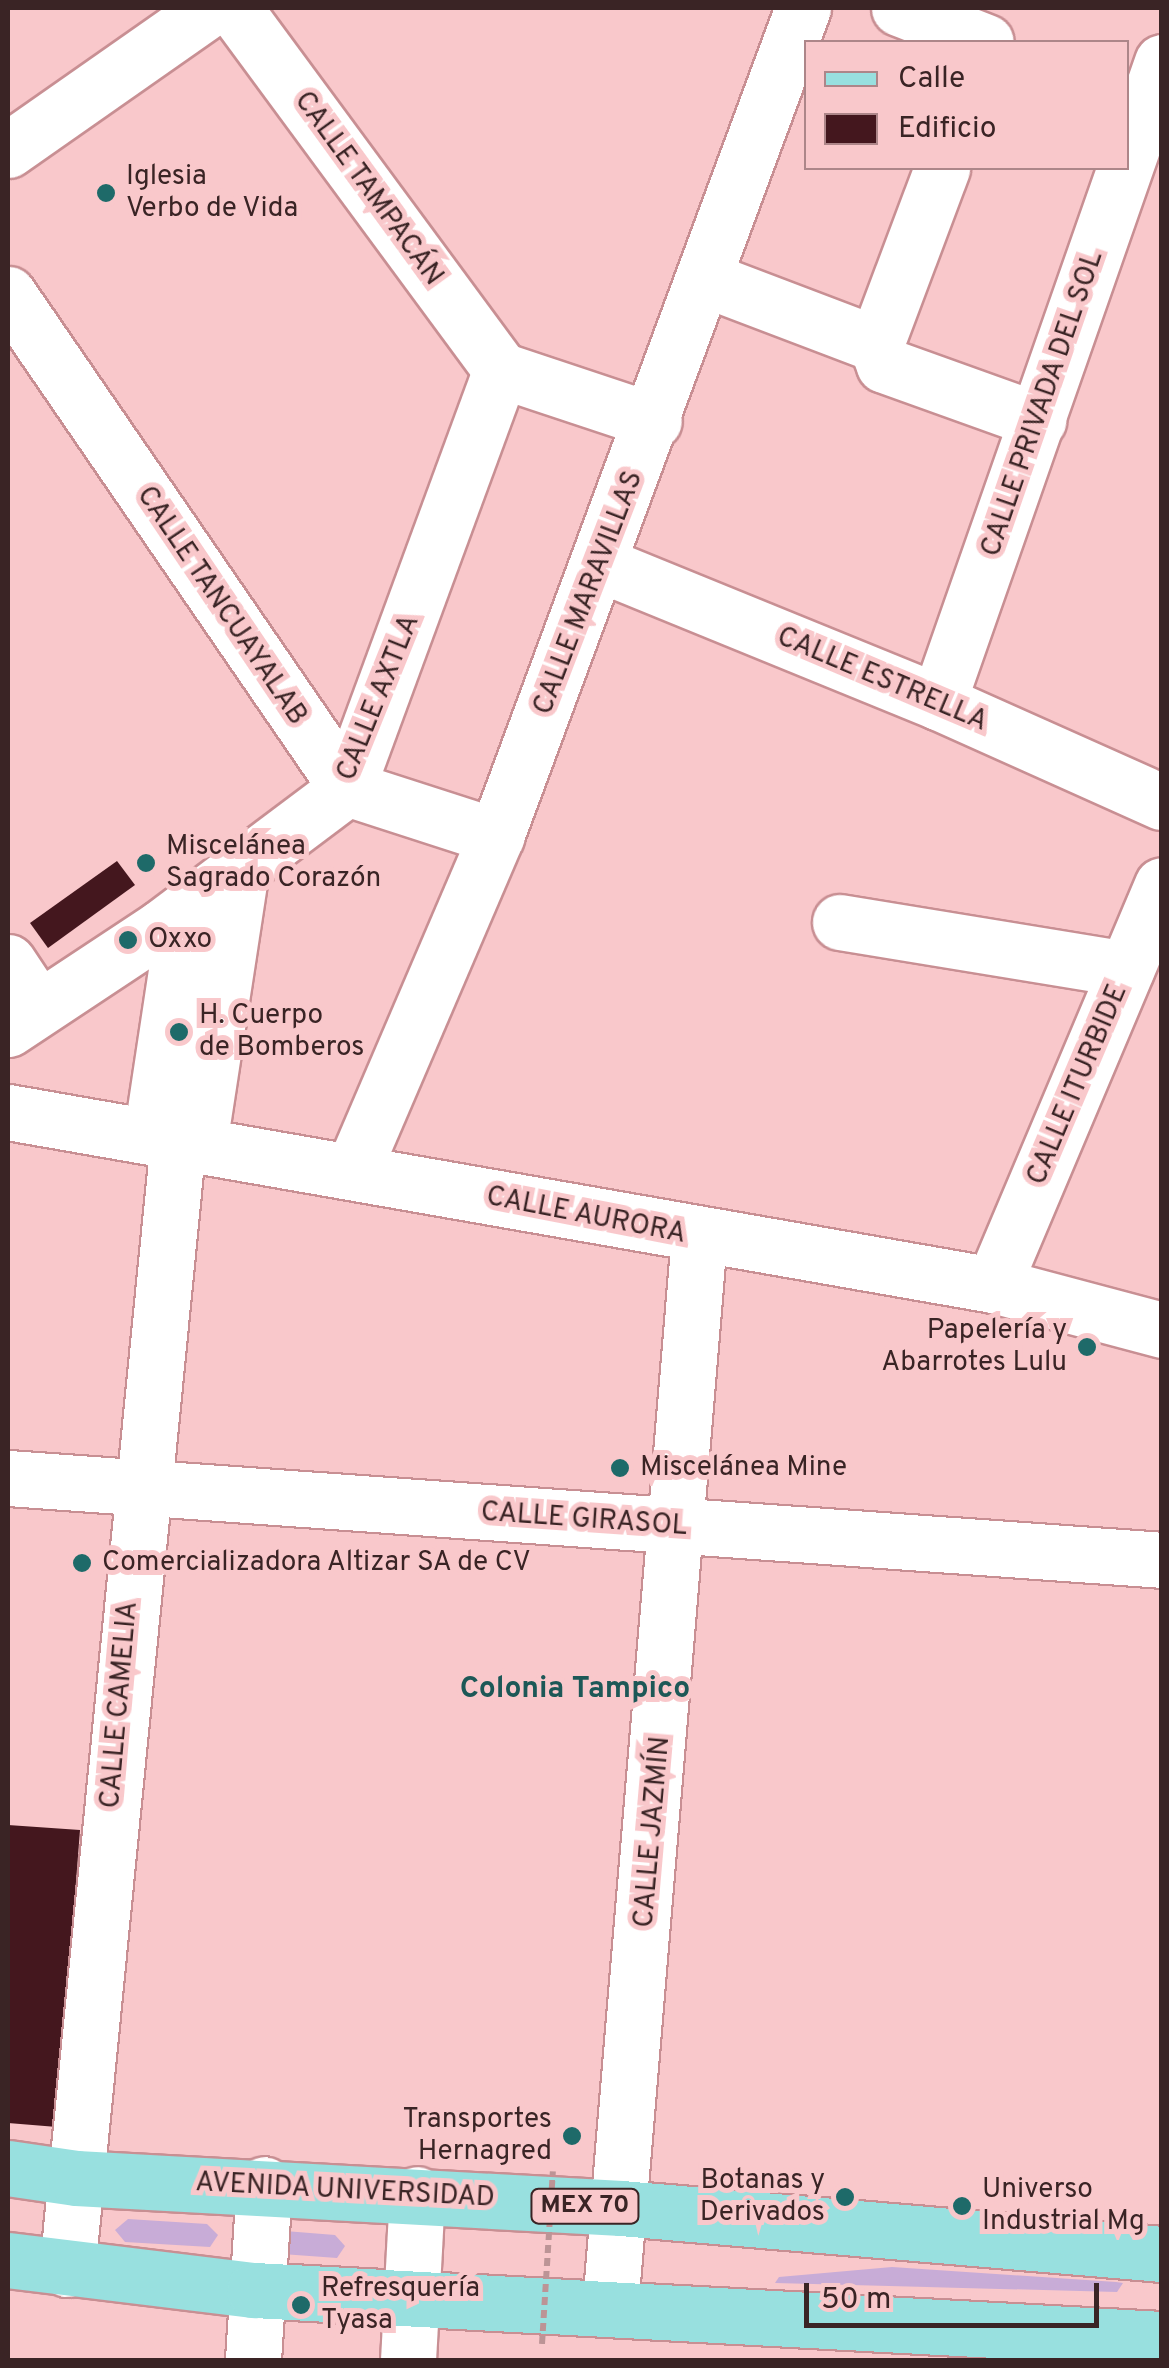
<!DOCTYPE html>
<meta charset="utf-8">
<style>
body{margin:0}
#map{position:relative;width:1169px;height:2368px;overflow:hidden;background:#f9c8cb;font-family:Overpass,sans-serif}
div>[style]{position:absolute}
.green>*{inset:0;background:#c8acd7}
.building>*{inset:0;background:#44171e}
.roads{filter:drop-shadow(2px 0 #c88f93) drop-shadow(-2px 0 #c88f93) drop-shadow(0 2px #c88f93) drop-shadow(0 -2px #c88f93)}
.minor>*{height:55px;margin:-27.5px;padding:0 27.5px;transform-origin:27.5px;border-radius:27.5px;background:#fff}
.major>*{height:55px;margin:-27.5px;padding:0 27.5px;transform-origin:27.5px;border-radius:27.5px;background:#98e0df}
.path-bridge>*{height:6px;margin-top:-3px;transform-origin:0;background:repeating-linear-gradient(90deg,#bc9496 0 8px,transparent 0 13px)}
.dots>*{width:28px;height:28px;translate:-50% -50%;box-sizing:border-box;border:5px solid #f9c8cb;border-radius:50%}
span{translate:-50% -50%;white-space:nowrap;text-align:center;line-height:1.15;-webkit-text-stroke:10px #f9c8cb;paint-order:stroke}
.shield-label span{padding:2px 8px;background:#f9c8cb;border:2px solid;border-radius:8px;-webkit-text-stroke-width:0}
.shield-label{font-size:25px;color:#3a2425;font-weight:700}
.poi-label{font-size:28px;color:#3a2425}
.left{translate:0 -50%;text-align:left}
.right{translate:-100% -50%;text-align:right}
.street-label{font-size:28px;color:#3a2425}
.neighbourhood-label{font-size:30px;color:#1d5857;font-weight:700}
.frame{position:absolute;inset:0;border:10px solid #3a2425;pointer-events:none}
.legend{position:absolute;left:804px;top:40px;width:325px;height:130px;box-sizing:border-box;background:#f9c8cb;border:2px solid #ad8689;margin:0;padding:12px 18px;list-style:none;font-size:30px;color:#3a2425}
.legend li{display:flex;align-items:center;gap:20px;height:50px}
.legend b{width:50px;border:2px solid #ad8689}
.scale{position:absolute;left:804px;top:2283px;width:295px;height:45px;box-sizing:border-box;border:5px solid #3a2425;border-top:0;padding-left:12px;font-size:30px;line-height:35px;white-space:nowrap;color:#3a2425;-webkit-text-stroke:8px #f9c8cb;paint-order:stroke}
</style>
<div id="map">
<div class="green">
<div style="clip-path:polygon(128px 2219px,207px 2224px,218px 2235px,210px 2247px,125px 2242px,115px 2230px)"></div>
<div style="clip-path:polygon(285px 2231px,335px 2235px,345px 2246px,337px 2258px,282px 2254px)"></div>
<div style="clip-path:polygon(892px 2267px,1116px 2282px,1123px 2283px,1117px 2292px,775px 2283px,779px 2277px)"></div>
</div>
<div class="building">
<div style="clip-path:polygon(117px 861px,135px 885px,48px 948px,30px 923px)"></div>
<div style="clip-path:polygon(8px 1825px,80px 1830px,57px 2127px,8px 2123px)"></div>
</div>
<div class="roads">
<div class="minor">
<div style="left:234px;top:8px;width:450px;rotate:53.6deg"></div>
<div style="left:899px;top:8px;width:93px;rotate:21.3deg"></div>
<div style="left:8px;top:150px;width:248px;rotate:-35deg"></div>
<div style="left:705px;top:279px;width:183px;rotate:20.8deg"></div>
<div style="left:876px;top:344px;width:22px;rotate:69deg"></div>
<div style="left:884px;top:365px;width:164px;rotate:19.7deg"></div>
<div style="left:8px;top:294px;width:599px;rotate:55.54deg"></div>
<div style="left:347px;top:788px;width:157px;rotate:17.9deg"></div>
<div style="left:876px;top:344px;width:188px;rotate:-69.4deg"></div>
<div style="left:501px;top:370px;width:161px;rotate:18.4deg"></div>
<div style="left:600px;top:564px;width:365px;rotate:22.2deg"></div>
<div style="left:938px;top:702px;width:245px;rotate:24.1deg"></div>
<div style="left:938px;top:702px;width:678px;rotate:-70.71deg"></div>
<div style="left:840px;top:922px;width:290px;rotate:9.3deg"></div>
<div style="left:8px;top:962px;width:54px;rotate:56.3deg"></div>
<div style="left:8px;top:1029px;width:185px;rotate:-33.5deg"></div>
<div style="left:162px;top:927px;width:231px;rotate:-36.9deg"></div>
<div style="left:347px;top:788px;width:445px;rotate:-69.8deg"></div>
<div style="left:8px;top:1112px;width:1000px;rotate:9.96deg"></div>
<div style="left:993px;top:1285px;width:175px;rotate:14.9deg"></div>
<div style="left:151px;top:1136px;width:229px;rotate:-81.4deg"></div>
<div style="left:199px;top:1144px;width:279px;rotate:-81.3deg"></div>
<div style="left:353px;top:1170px;width:363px;rotate:-66.8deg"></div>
<div style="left:496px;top:836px;width:883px;rotate:-69.66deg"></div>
<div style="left:993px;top:1285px;width:434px;rotate:-67.1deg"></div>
<div style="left:8px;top:1478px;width:1157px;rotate:4.06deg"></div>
<div style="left:67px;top:2269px;width:1133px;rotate:-84.38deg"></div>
<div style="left:610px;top:2306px;width:1072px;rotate:-85.24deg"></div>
<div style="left:253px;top:2360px;width:176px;rotate:-86.4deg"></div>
<div style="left:408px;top:2360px;width:166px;rotate:-86.9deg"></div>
</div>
<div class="major">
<div style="left:8px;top:2168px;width:69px;rotate:8.4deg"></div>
<div style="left:76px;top:2178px;width:546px;rotate:3.15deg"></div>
<div style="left:621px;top:2208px;width:543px;rotate:4.86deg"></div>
<div style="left:8px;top:2260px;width:248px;rotate:7deg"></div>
<div style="left:254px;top:2290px;width:909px;rotate:3.09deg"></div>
</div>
</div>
<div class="path-bridge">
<div style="left:542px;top:2344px;width:173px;rotate:-86.4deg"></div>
</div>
<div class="dots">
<div style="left:106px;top:193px;background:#1e6a69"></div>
<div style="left:146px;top:863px;background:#1e6a69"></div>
<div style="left:128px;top:940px;background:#1e6a69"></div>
<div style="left:179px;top:1032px;background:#1e6a69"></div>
<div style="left:1087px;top:1347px;background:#1e6a69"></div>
<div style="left:620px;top:1468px;background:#1e6a69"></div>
<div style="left:82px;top:1563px;background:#1e6a69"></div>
<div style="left:572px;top:2136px;background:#1e6a69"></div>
<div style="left:845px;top:2197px;background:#1e6a69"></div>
<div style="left:962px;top:2206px;background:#1e6a69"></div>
<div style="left:301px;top:2305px;background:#1e6a69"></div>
</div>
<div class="shield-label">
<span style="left:585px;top:2206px">MEX 70</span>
</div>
<div class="poi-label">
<span class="left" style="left:126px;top:193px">Iglesia<br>Verbo de Vida</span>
<span class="left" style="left:166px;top:863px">Miscelánea<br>Sagrado Corazón</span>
<span class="left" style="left:148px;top:940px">Oxxo</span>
<span class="left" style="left:199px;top:1032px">H. Cuerpo<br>de Bomberos</span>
<span class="right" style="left:1067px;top:1347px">Papelería y<br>Abarrotes Lulu</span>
<span class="left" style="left:640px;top:1468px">Miscelánea Mine</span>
<span class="left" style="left:102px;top:1563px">Comercializadora Altizar SA de CV</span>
<span class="right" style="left:552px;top:2136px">Transportes<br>Hernagred</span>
<span class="right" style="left:825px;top:2197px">Botanas y<br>Derivados</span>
<span class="left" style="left:982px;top:2206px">Universo<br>Industrial Mg</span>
<span class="left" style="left:321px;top:2305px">Refresquería<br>Tyasa</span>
</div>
<div class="street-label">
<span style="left:368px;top:189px;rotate:54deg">CALLE TAMPACÁN</span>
<span style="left:1043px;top:404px;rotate:-71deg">CALLE PRIVADA DEL SOL</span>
<span style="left:589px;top:593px;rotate:-69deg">CALLE MARAVILLAS</span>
<span style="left:221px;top:606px;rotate:56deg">CALLE TANCUAYALAB</span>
<span style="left:882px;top:680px;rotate:23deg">CALLE ESTRELLA</span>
<span style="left:379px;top:698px;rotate:-68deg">CALLE AXTLA</span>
<span style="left:1078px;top:1085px;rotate:-67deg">CALLE ITURBIDE</span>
<span style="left:586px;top:1216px;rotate:11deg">CALLE AURORA</span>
<span style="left:584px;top:1520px;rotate:4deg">CALLE GIRASOL</span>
<span style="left:120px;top:1705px;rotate:-85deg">CALLE CAMELIA</span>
<span style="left:653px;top:1832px;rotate:-85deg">CALLE JAZMÍN</span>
<span style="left:345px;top:2191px;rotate:3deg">AVENIDA UNIVERSIDAD</span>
</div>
<div class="neighbourhood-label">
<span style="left:575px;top:1690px">Colonia Tampico</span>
</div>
<div class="frame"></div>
<ul class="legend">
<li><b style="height:12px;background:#98e0df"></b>Calle</li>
<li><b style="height:28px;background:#44171e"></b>Edificio</li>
</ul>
<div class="scale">50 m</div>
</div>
